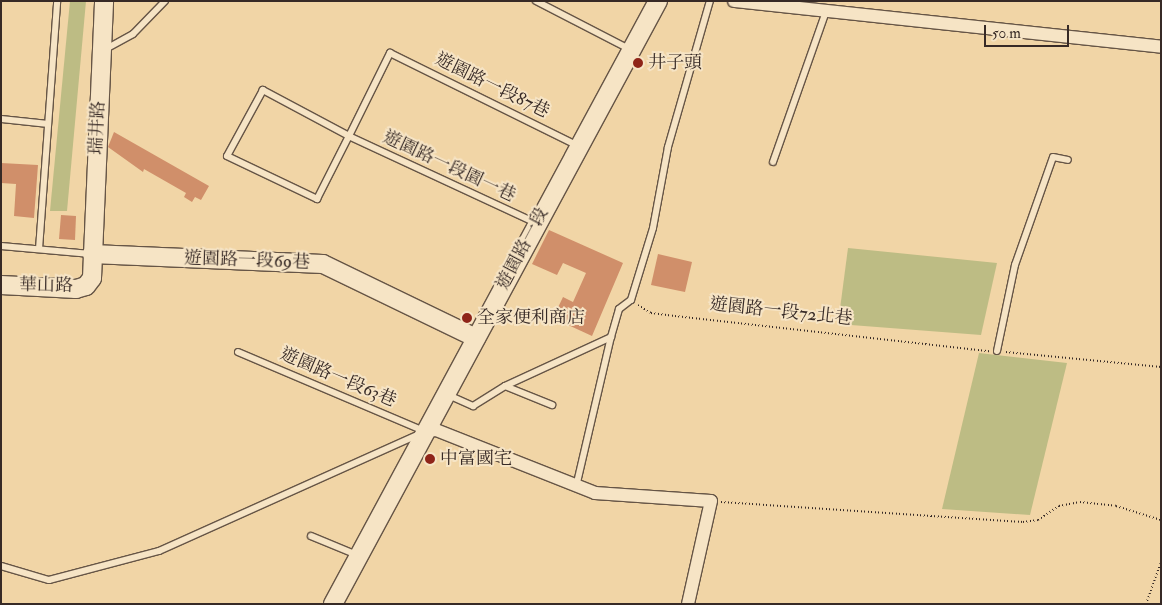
<!DOCTYPE html>
<meta charset="utf-8">
<style>
body{margin:0}
#map{position:relative;width:1162px;height:605px;overflow:hidden;background:#f1d5a6;font-family:"IM FELL Double Pica","Noto Serif TC",serif}
div>[style]{position:absolute}
.green>*{inset:0;background:#bdbc84}
.building>*{inset:0;background:#d08f6a}
.path>*{height:2px;margin-top:-1px;transform-origin:0;background:repeating-linear-gradient(90deg,#372a26 0 1px,transparent 0 3.5px)}
.roads{filter:drop-shadow(1px 0 #665546) drop-shadow(-1px 0 #665546) drop-shadow(0 1px #665546) drop-shadow(0 -1px #665546)}
.lane>*{height:6px;margin:-3px;padding:0 3px;transform-origin:3px;border-radius:3px;background:#f6e4c5}
.street>*{height:12px;margin:-6px;padding:0 6px;transform-origin:6px;border-radius:6px;background:#f6e4c5}
.secondary>*{height:18px;margin:-9px;padding:0 9px;transform-origin:9px;border-radius:9px;background:#f6e4c5}
.dots>*{width:14px;height:14px;translate:-50% -50%;box-sizing:border-box;border:2px solid #f6e4c5;border-radius:50%}
span{translate:-50% -50%;white-space:nowrap;text-align:center;line-height:1.15;-webkit-text-stroke:4px #f6e4c5;paint-order:stroke}
.poi-label{font-size:18px;color:#372a26}
.left{translate:0 -50%;text-align:left}
.street-label{font-size:18px;color:#372a26}
.frame{position:absolute;inset:0;border:2px solid #372a26;pointer-events:none}
.scale{position:absolute;left:984px;top:25px;width:85px;height:22px;box-sizing:border-box;border:2px solid #372a26;border-top:0;padding-left:6px;font-size:15px;line-height:18px;white-space:nowrap;color:#372a26;-webkit-text-stroke:4px #f6e4c5;paint-order:stroke}
</style>
<div id="map">
<div class="green">
<div style="clip-path:polygon(70px 1px,86px 1px,67px 211px,50px 211px)"></div>
<div style="clip-path:polygon(848px 248px,997px 263px,981px 335px,838px 324px)"></div>
<div style="clip-path:polygon(979px 353px,1067px 363px,1030px 515px,942px 509px)"></div>
</div>
<div class="building">
<div style="clip-path:polygon(114px 132px,209px 186px,201px 200px,195px 197px,192px 202px,184px 197px,186px 193px,144px 169px,143px 172px,108px 147px)"></div>
<div style="clip-path:polygon(1px 163px,38px 165px,34px 218px,14px 216px,16px 184px,1px 183px)"></div>
<div style="clip-path:polygon(61px 215px,76px 216px,75px 240px,59px 239px)"></div>
<div style="clip-path:polygon(549px 230px,623px 263px,592px 336px,553px 318px,563px 297px,573px 302px,586px 273px,563px 263px,557px 275px,532px 264px)"></div>
<div style="clip-path:polygon(658px 254px,692px 262px,685px 292px,651px 285px)"></div>
</div>
<div class="path">
<div style="left:638px;top:305px;width:15px;rotate:32deg"></div>
<div style="left:651px;top:313px;width:24px;rotate:7deg"></div>
<div style="left:675px;top:316px;width:316px;rotate:6.4deg"></div>
<div style="left:1006px;top:352px;width:156px;rotate:5.5deg"></div>
<div style="left:721px;top:502px;width:303px;rotate:3.8deg"></div>
<div style="left:1023px;top:522px;width:15px;rotate:-8deg"></div>
<div style="left:1038px;top:520px;width:25px;rotate:-34deg"></div>
<div style="left:1059px;top:506px;width:21px;rotate:-11deg"></div>
<div style="left:1080px;top:502px;width:36px;rotate:6deg"></div>
<div style="left:1116px;top:506px;width:47px;rotate:17.3deg"></div>
<div style="left:1161px;top:539px;width:5px;rotate:90deg"></div>
<div style="left:1146px;top:604px;width:45px;rotate:-70.3deg"></div>
</div>
<div class="roads">
<div class="lane">
<div style="left:536px;top:1px;width:107px;rotate:27.3deg"></div>
<div style="left:104px;top:50px;width:33px;rotate:-29deg"></div>
<div style="left:133px;top:34px;width:46px;rotate:-45.9deg"></div>
<div style="left:1px;top:119px;width:47px;rotate:6.1deg"></div>
<div style="left:773px;top:162px;width:157px;rotate:-70.6deg"></div>
<div style="left:536px;top:223px;width:206px;rotate:-155.1deg"></div>
<div style="left:349px;top:136px;width:98px;rotate:-151.9deg"></div>
<div style="left:263px;top:90px;width:75px;rotate:118.6deg"></div>
<div style="left:227px;top:156px;width:100px;rotate:25.5deg"></div>
<div style="left:317px;top:199px;width:71px;rotate:-63.1deg"></div>
<div style="left:349px;top:136px;width:93px;rotate:-63.7deg"></div>
<div style="left:390px;top:53px;width:210px;rotate:26.3deg"></div>
<div style="left:1px;top:246px;width:90px;rotate:5.1deg"></div>
<div style="left:39px;top:249px;width:249px;rotate:-85.8deg"></div>
<div style="left:997px;top:351px;width:88px;rotate:-78.2deg"></div>
<div style="left:1015px;top:265px;width:114px;rotate:-70.6deg"></div>
<div style="left:1053px;top:157px;width:15px;rotate:11deg"></div>
<div style="left:238px;top:352px;width:202px;rotate:23deg"></div>
<div style="left:505px;top:386px;width:51px;rotate:22deg"></div>
<div style="left:446px;top:394px;width:30px;rotate:24deg"></div>
<div style="left:473px;top:406px;width:38px;rotate:-32deg"></div>
<div style="left:505px;top:386px;width:117px;rotate:-24.8deg"></div>
<div style="left:611px;top:337px;width:29px;rotate:-74deg"></div>
<div style="left:619px;top:309px;width:15px;rotate:-37deg"></div>
<div style="left:631px;top:300px;width:75px;rotate:-73deg"></div>
<div style="left:653px;top:228px;width:82px;rotate:-79.5deg"></div>
<div style="left:668px;top:147px;width:152px;rotate:-74deg"></div>
<div style="left:576px;top:487px;width:154px;rotate:-76.9deg"></div>
<div style="left:311px;top:536px;width:50px;rotate:22.4deg"></div>
<div style="left:1px;top:566px;width:50px;rotate:16.3deg"></div>
<div style="left:49px;top:580px;width:114px;rotate:-14.8deg"></div>
<div style="left:159px;top:551px;width:285px;rotate:-24.2deg"></div>
</div>
<div class="street">
<div style="left:734px;top:1px;width:429px;rotate:6.1deg"></div>
<div style="left:425px;top:431px;width:11px;rotate:-5deg"></div>
<div style="left:436px;top:430px;width:171px;rotate:21.6deg"></div>
<div style="left:595px;top:493px;width:116px;rotate:3.9deg"></div>
<div style="left:711px;top:501px;width:106px;rotate:102.6deg"></div>
</div>
<div class="secondary">
<div style="left:92px;top:254px;width:231px;rotate:2.5deg"></div>
<div style="left:323px;top:264px;width:170px;rotate:25.8deg"></div>
<div style="left:1px;top:285px;width:75px;rotate:3.1deg"></div>
<div style="left:76px;top:289px;width:10px;rotate:-17deg"></div>
<div style="left:86px;top:286px;width:10px;rotate:-53deg"></div>
<div style="left:92px;top:278px;width:277px;rotate:-87.5deg"></div>
<div style="left:333px;top:604px;width:685px;rotate:-61.68deg"></div>
</div>
</div>
<div class="dots">
<div style="left:638px;top:63px;background:#8f2418"></div>
<div style="left:467px;top:318px;background:#8f2418"></div>
<div style="left:430px;top:459px;background:#8f2418"></div>
</div>
<div class="poi-label">
<span class="left" style="left:648px;top:63px">井子頭</span>
<span class="left" style="left:477px;top:318px">全家便利商店</span>
<span class="left" style="left:440px;top:459px">中富國宅</span>
</div>
<div class="street-label">
<span style="left:492px;top:86px;rotate:26deg">遊園路一段87巷</span>
<span style="left:98px;top:128px;rotate:-87deg">瑞井路</span>
<span style="left:449px;top:167px;rotate:25deg">遊園路一段園一巷</span>
<span style="left:523px;top:249px;rotate:-62deg">遊園路一段</span>
<span style="left:247px;top:261px;rotate:2deg">遊園路一段69巷</span>
<span style="left:46px;top:286px;rotate:1deg">華山路</span>
<span style="left:781px;top:312px;rotate:6deg">遊園路一段72北巷</span>
<span style="left:338px;top:378px;rotate:23deg">遊園路一段63巷</span>
</div>
<div class="frame"></div>
<div class="scale">50 m</div>
</div>
